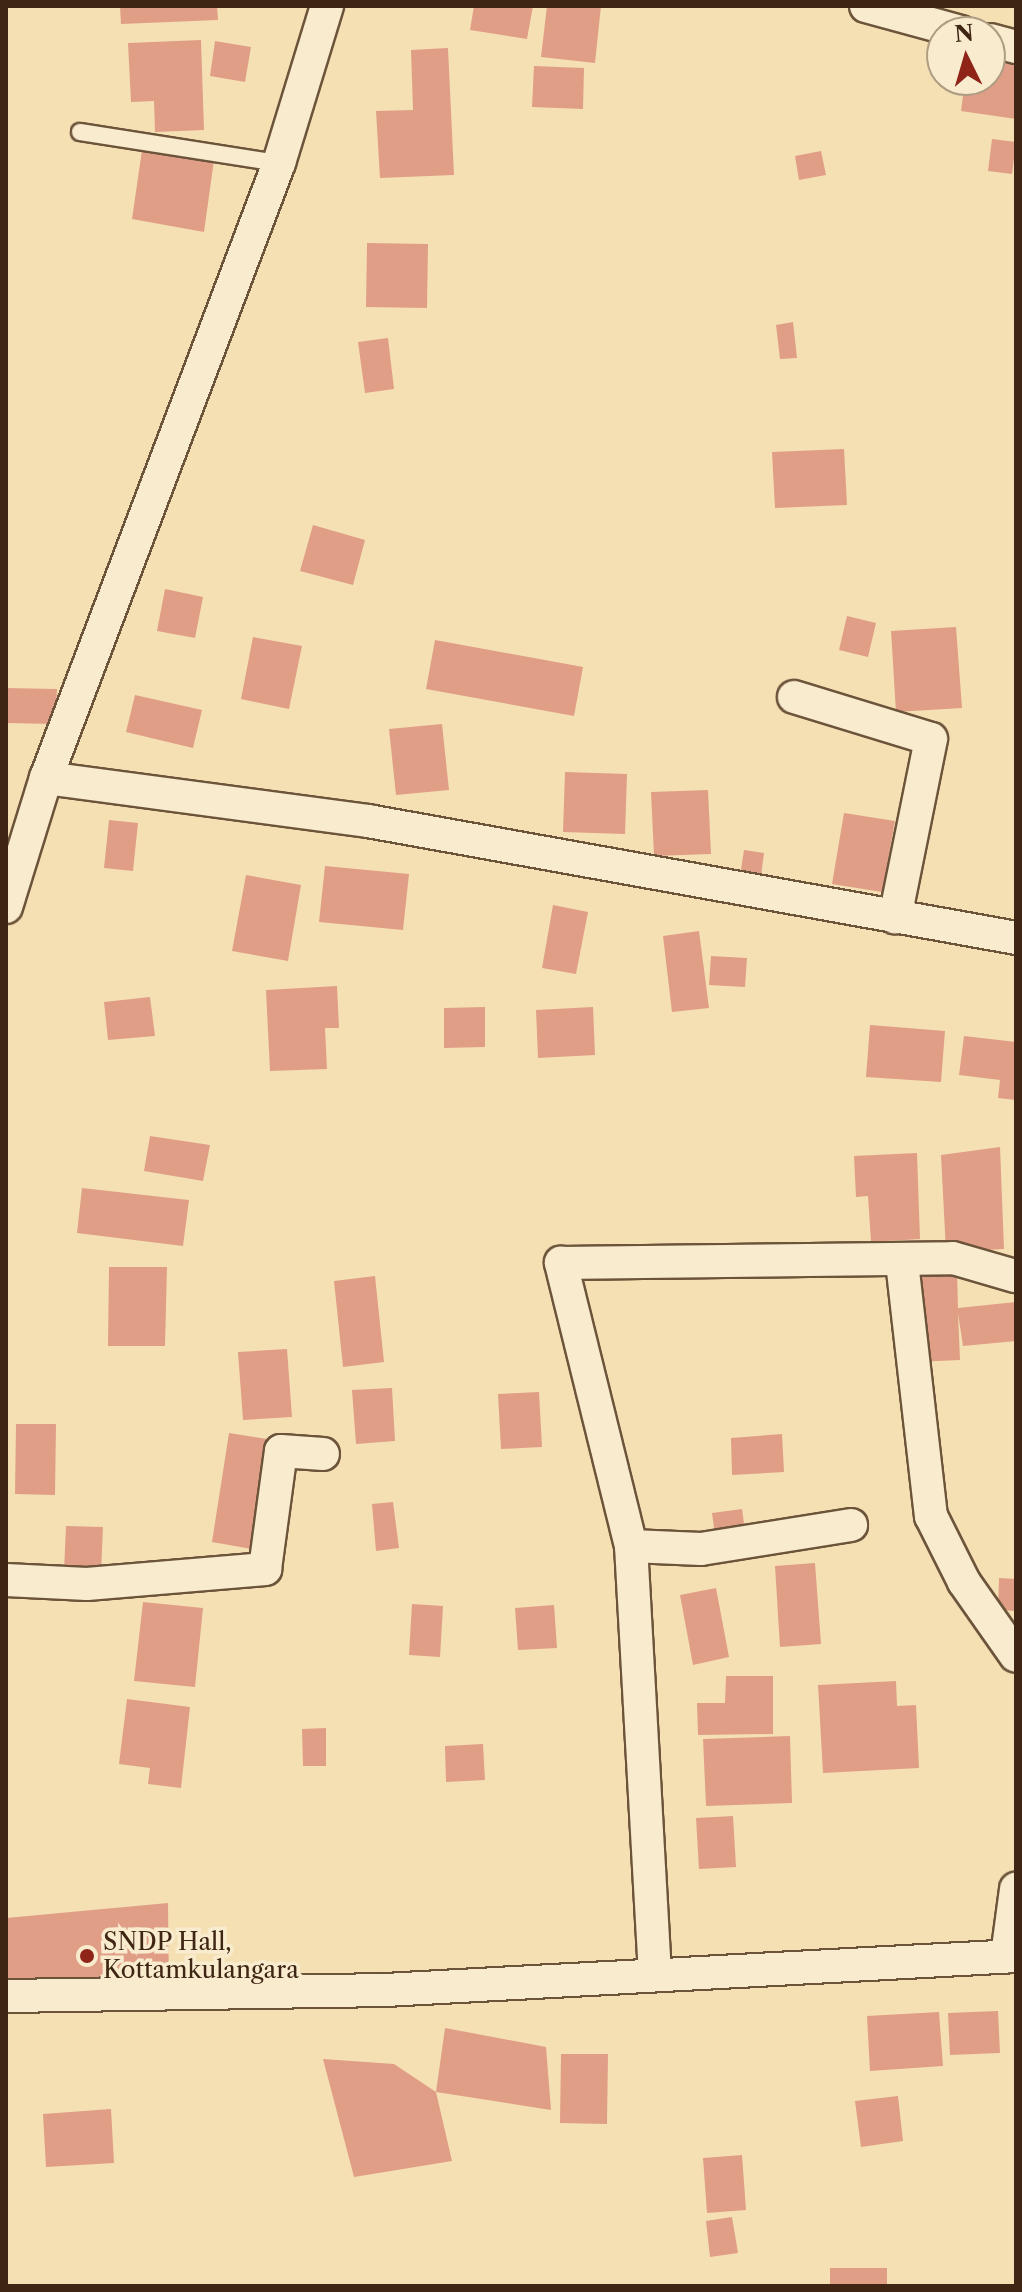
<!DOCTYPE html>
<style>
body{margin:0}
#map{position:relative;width:1022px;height:2292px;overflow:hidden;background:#f5e0b4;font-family:"Libre Caslon Text",serif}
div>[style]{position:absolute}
.building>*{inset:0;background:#e09e87}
.roads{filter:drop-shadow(2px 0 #6c543b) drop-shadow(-2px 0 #6c543b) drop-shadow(0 2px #6c543b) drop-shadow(0 -2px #6c543b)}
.lane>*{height:16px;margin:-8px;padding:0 8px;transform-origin:8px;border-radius:8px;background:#f8ebce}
.street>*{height:32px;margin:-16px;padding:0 16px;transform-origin:16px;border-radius:16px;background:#f8ebce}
.dots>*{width:22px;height:22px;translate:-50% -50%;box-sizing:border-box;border:4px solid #f8ebce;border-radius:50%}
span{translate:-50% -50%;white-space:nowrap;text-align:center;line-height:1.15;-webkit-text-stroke:7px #f8ebce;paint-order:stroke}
.poi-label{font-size:24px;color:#3f2513}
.left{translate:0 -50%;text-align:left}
.frame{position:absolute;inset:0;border:8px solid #3f2513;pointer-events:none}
.north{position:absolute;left:926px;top:16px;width:80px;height:80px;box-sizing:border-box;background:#f8ebce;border:2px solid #ae9c83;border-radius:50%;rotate:355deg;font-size:22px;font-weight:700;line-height:32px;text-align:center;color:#3f2513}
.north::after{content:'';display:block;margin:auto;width:28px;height:36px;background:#8f2418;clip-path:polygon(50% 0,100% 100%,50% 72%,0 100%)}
</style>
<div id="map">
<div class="building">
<div style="clip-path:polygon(120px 6px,217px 6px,218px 20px,121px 24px)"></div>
<div style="clip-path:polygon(474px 6px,533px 6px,527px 39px,470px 30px)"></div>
<div style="clip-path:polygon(547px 6px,601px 6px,595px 63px,541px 57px)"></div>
<div style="clip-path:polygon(201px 40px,204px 130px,155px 132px,154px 101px,131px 102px,128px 43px)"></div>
<div style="clip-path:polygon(215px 41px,251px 47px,245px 82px,210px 76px)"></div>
<div style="clip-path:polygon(448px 48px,454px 175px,380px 178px,376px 111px,413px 110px,411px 50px)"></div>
<div style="clip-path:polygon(990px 56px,1016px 60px,1016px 119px,961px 111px,965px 80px,990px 80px)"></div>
<div style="clip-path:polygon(534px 66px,584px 68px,583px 109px,532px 107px)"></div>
<div style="clip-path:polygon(992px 139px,1016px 142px,1012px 174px,988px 171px)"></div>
<div style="clip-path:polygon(142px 150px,214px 160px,204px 232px,132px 219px)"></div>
<div style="clip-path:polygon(821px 151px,826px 175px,799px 180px,795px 156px)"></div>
<div style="clip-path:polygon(367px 243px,428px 244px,427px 308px,366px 307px)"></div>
<div style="clip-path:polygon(793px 322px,797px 358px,780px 359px,776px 325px)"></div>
<div style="clip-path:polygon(388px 338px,394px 389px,365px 393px,358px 342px)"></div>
<div style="clip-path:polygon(844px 449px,847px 505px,775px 508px,772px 452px)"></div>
<div style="clip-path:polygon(313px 525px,365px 540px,353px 585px,300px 571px)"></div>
<div style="clip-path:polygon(165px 589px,203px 597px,195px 638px,157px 631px)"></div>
<div style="clip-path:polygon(847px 616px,876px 623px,868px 657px,839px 650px)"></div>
<div style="clip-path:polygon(956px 627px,962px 708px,896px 712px,891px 631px)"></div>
<div style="clip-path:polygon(253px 637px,302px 646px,289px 709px,241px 699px)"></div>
<div style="clip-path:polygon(435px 640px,583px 667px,574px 716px,426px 689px)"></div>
<div style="clip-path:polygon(6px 688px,57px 689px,55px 724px,6px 723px)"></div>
<div style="clip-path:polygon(135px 695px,202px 710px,193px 748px,126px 732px)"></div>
<div style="clip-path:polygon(442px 724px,449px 790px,396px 795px,389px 729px)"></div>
<div style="clip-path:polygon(565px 772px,627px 774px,625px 834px,563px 832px)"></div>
<div style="clip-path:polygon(708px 790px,711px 854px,654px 856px,651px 792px)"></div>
<div style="clip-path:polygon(844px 813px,895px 821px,882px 892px,832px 884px)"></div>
<div style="clip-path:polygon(109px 820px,138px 823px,133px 871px,104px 868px)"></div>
<div style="clip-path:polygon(744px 850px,764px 853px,759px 892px,738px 889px)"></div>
<div style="clip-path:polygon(325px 866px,409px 874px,403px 930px,319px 922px)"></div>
<div style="clip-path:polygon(246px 875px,301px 885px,288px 961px,232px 951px)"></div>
<div style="clip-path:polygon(553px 905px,588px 912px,576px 974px,542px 968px)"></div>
<div style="clip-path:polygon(699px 931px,709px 1008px,672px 1012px,663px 936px)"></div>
<div style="clip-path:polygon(711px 956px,747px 958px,745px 987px,709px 985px)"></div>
<div style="clip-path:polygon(337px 986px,339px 1028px,325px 1028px,327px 1069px,270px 1071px,266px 990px)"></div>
<div style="clip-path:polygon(150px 997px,155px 1036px,108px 1040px,104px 1002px)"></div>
<div style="clip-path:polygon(485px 1007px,485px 1047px,444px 1048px,444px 1008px)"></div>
<div style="clip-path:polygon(593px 1007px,595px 1055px,538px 1058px,536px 1010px)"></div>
<div style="clip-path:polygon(870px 1025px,945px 1031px,941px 1082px,866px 1077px)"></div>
<div style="clip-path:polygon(964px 1036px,1016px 1042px,1016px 1100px,998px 1098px,1000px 1080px,959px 1075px)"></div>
<div style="clip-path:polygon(150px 1136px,210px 1145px,203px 1181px,144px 1171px)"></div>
<div style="clip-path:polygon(1000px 1147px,1004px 1249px,946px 1252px,941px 1155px)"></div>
<div style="clip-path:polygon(917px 1153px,920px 1239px,871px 1242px,868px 1196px,856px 1197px,854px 1156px)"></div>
<div style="clip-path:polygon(82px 1188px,189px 1200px,183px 1246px,77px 1233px)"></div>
<div style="clip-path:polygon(109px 1267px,167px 1267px,165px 1346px,108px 1346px)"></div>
<div style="clip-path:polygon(957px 1270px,958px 1308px,1016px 1302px,1016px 1341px,963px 1346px,958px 1313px,960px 1360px,916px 1362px,912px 1272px)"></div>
<div style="clip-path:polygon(375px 1276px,384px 1362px,343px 1367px,334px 1281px)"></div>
<div style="clip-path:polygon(287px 1349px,292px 1417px,243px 1420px,238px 1352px)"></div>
<div style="clip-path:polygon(392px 1388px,395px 1441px,356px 1444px,352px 1390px)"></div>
<div style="clip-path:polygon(539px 1392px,542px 1447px,501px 1449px,498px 1394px)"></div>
<div style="clip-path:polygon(16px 1424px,56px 1424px,55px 1495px,15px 1494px)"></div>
<div style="clip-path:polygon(229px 1433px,274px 1440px,258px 1550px,212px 1542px)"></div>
<div style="clip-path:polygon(782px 1434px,784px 1472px,732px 1475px,731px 1438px)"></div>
<div style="clip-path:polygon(393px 1502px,399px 1548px,376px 1551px,372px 1504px)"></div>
<div style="clip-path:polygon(742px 1509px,745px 1531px,715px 1535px,712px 1513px)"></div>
<div style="clip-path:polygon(66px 1526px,103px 1527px,101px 1572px,64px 1571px)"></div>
<div style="clip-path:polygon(815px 1563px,821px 1644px,780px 1647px,775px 1566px)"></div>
<div style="clip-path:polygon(999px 1578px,1016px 1579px,1016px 1611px,998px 1610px)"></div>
<div style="clip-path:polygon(716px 1588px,729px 1657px,693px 1665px,680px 1595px)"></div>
<div style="clip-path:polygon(143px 1602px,203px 1608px,195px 1687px,134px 1681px)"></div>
<div style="clip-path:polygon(412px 1604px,443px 1606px,440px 1657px,409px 1655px)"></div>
<div style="clip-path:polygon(554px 1605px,557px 1648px,518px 1650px,515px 1608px)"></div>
<div style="clip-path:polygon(726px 1676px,773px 1676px,773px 1734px,698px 1735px,697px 1703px,725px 1703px)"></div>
<div style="clip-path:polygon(896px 1681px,897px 1706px,916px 1705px,919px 1768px,823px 1773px,818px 1685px)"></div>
<div style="clip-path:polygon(127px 1699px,190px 1707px,181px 1788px,148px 1784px,150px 1768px,119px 1764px)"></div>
<div style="clip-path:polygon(326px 1728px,326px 1766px,303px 1766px,302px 1729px)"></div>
<div style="clip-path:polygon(790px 1736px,792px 1803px,706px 1806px,703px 1739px)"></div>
<div style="clip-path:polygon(483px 1744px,485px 1780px,446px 1782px,445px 1746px)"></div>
<div style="clip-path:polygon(733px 1816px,736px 1867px,699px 1869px,696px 1818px)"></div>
<div style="clip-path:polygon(168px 1903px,169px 1993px,6px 1996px,6px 1918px)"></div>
<div style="clip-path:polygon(998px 2011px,1000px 2053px,950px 2055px,948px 2013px)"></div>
<div style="clip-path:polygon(939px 2012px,943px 2066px,870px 2071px,867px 2016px)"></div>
<div style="clip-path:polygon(445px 2028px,546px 2047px,551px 2110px,436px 2092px)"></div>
<div style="clip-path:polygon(561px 2054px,608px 2054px,607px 2124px,560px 2123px)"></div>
<div style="clip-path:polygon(323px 2059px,394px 2064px,436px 2092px,452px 2161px,354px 2177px)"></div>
<div style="clip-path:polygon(898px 2096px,903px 2141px,861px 2147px,855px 2101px)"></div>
<div style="clip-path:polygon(111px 2109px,114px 2163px,46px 2167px,43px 2114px)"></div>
<div style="clip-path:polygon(742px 2155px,746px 2210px,707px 2213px,703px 2158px)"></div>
<div style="clip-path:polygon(732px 2217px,738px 2253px,710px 2257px,706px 2221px)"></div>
<div style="clip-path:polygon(830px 2268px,887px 2268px,887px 2286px,830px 2286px)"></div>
</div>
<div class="roads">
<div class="lane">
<div style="left:80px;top:132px;width:201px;rotate:8.9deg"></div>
</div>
<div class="street">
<div style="left:866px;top:6px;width:98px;rotate:15.3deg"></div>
<div style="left:990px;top:40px;width:27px;rotate:15deg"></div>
<div style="left:794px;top:697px;width:143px;rotate:17deg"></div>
<div style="left:931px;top:739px;width:182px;rotate:101.4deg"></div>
<div style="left:46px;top:778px;width:325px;rotate:7.6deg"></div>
<div style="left:368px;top:821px;width:658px;rotate:10.23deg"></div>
<div style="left:6px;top:907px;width:135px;rotate:-72.8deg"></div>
<div style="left:46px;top:778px;width:658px;rotate:-69.25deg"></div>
<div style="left:279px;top:163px;width:164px;rotate:-73deg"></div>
<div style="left:902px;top:1262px;width:256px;rotate:83.5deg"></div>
<div style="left:931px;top:1516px;width:74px;rotate:63.4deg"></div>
<div style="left:964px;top:1582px;width:90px;rotate:54.9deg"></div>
<div style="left:631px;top:1546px;width:70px;rotate:2.5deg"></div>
<div style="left:701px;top:1549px;width:152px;rotate:-9.1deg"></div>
<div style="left:6px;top:1580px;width:81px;rotate:2.8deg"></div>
<div style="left:87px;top:1584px;width:179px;rotate:-4.8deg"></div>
<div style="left:265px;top:1569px;width:119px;rotate:-82.3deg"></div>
<div style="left:281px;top:1451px;width:42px;rotate:4.1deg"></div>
<div style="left:1007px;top:1956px;width:68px;rotate:-82.3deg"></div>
<div style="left:655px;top:1975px;width:430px;rotate:-93.2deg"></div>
<div style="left:631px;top:1546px;width:292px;rotate:-103.9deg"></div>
<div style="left:561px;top:1263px;width:392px;rotate:-0.7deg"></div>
<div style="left:953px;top:1258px;width:65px;rotate:16.2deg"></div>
<div style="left:6px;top:1996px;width:379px;rotate:-0.9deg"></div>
<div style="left:385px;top:1990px;width:632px;rotate:-3.08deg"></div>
</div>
</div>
<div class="dots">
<div style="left:87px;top:1956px;background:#8f2418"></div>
</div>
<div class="poi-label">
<span class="left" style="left:103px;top:1956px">SNDP Hall,<br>Kottamkulangara</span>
</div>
<div class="frame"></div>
<div class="north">N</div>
</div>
